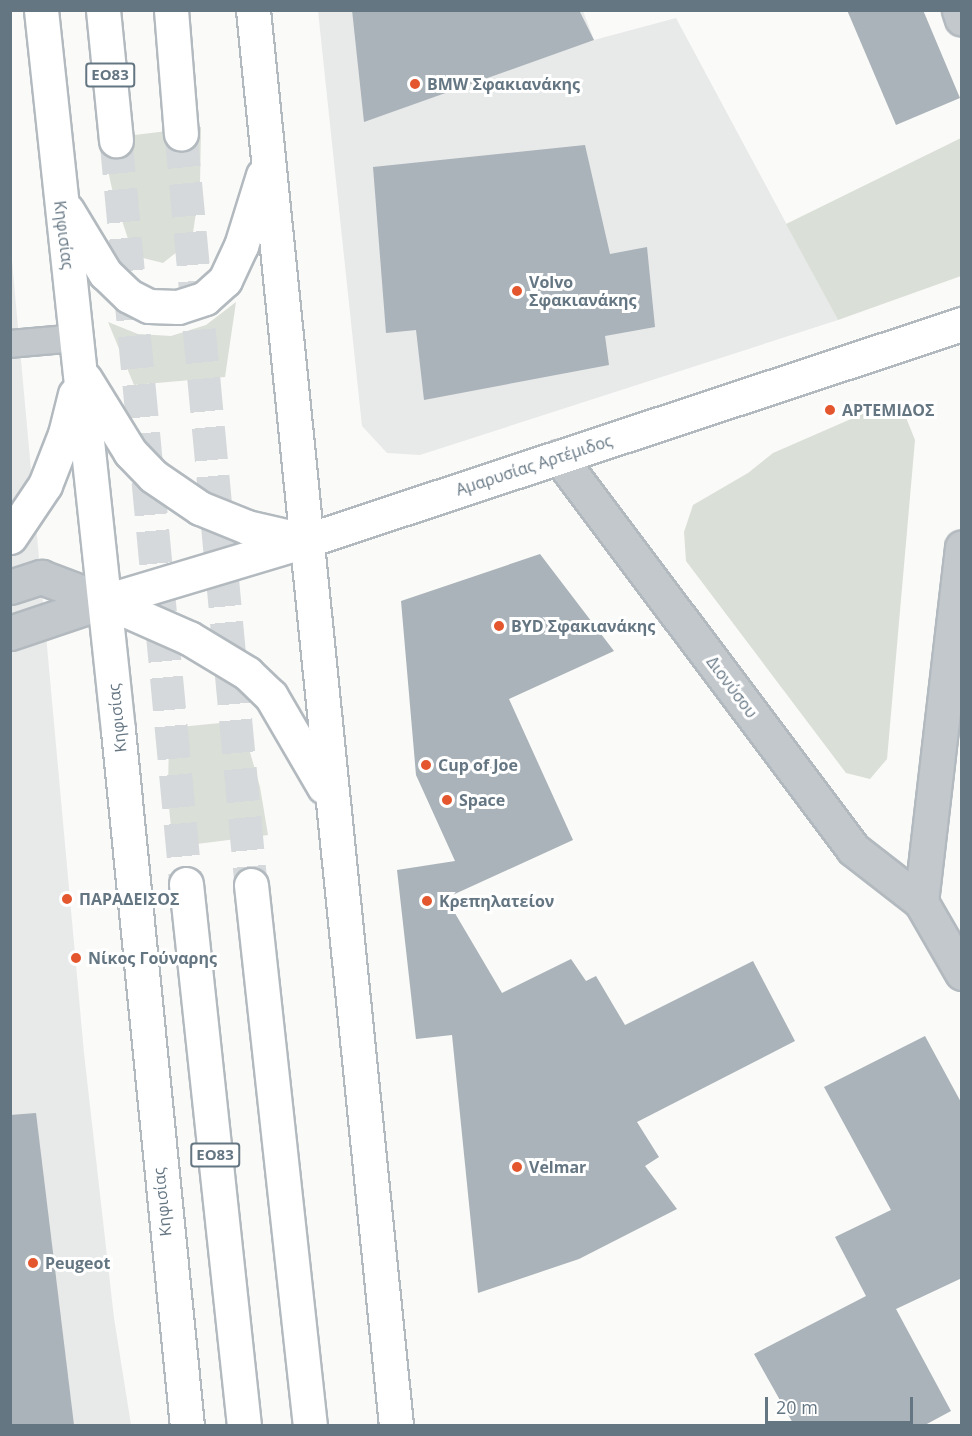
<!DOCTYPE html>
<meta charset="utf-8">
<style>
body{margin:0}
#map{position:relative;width:972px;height:1436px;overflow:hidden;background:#fafaf8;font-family:"Open Sans",sans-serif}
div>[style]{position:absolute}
.built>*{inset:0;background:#e8e9e9}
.green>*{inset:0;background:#dadfd7}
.building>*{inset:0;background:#aab3b9}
.primary-tunnel>*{height:33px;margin-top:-16.5px;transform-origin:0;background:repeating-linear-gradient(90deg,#d5d9db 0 33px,transparent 0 49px)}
.roads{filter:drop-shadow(2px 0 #b3babf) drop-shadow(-2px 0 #b3babf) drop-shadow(0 2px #b3babf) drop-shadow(0 -2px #b3babf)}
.service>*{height:26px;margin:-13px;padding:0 13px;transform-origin:13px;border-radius:13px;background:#c3c8cc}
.minor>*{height:33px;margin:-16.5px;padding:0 16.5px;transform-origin:16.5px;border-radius:16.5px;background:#c3c8cc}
.tertiary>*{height:33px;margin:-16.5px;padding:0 16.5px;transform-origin:16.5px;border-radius:16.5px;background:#c3c8cc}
.secondary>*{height:33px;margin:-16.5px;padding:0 16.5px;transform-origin:16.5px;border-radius:16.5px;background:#fff}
.primary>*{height:33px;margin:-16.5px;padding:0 16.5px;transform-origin:16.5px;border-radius:16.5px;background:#fff}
.dots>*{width:16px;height:16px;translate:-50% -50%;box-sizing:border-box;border:3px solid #fff;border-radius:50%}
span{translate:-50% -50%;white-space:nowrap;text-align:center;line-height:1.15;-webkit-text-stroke:6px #fff;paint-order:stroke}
.shield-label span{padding:2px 4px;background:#fff;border:2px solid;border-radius:4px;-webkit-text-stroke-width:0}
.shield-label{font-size:15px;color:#657683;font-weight:700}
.poi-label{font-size:16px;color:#657683;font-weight:700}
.left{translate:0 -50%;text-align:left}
.street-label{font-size:16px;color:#657683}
.frame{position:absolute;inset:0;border:12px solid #657683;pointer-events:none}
.scale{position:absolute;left:765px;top:1397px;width:148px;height:27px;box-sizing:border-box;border:3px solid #657683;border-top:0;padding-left:8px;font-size:18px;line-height:21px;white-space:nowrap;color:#657683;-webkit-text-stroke:4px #fff;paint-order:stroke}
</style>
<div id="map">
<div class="built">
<div style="clip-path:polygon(318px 11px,583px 11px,594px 40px,676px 18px,838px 320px,420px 455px,387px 453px,362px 426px)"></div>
<div style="clip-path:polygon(10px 239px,84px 1053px,114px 1318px,131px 1425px,11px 1425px)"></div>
</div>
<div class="green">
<div style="clip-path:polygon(201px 127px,200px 184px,192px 240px,163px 263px,143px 258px,131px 248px,113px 193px,101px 139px)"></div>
<div style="clip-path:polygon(961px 138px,961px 276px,838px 320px,786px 224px)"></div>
<div style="clip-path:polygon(236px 302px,225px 377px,134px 385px,108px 322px,138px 334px,171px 336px,206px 325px)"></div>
<div style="clip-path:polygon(890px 402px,905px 415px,915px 440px,887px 759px,870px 779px,846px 773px,686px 561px,684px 532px,693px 505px,748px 473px,773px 453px)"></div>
<div style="clip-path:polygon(241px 721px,260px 787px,268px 835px,173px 847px,168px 797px,169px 728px)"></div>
</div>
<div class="building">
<div style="clip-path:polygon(352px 10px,579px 10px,594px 40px,364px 122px)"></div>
<div style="clip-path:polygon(847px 10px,923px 10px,960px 98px,896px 125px)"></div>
<div style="clip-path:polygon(585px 145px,610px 254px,647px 247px,655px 327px,605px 336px,609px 365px,424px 400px,416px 330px,386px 333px,373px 167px)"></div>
<div style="clip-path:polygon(540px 554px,614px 651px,509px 699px,573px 840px,446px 898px,502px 993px,571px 959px,586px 981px,596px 976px,625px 1025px,753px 961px,795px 1041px,637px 1122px,659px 1157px,645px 1166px,677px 1209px,579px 1259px,478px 1293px,452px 1035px,416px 1039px,397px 870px,455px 861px,416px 775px,401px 601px)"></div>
<div style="clip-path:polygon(925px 1036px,962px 1104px,962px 1278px,896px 1309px,951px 1411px,925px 1425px,794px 1425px,754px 1354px,866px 1296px,835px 1237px,891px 1210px,824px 1087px)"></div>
<div style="clip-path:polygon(36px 1113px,74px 1425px,10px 1425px,10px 1115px)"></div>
</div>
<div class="primary-tunnel">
<div style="left:181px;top:134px;width:754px;rotate:84.67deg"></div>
<div style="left:116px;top:140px;width:747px;rotate:84.63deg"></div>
</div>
<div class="roads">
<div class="service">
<div style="left:10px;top:344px;width:67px;rotate:-5.1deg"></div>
</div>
<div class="minor">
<div style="left:959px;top:10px;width:9px;rotate:72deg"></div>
<div style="left:559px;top:457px;width:490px;rotate:53.1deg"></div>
<div style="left:853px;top:849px;width:86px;rotate:37.9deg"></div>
<div style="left:921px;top:902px;width:82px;rotate:60deg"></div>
<div style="left:921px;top:902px;width:357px;rotate:-83.4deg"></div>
</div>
<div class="tertiary">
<div style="left:10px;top:587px;width:33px;rotate:-18deg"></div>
<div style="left:41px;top:577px;width:68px;rotate:20.6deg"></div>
<div style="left:10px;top:633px;width:100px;rotate:-18.6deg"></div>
</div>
<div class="secondary">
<div style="left:41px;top:10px;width:724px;rotate:83.9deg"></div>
<div style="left:118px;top:730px;width:699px;rotate:84.34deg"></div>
<div style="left:253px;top:10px;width:1423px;rotate:84.23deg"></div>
<div style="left:67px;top:210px;width:74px;rotate:58.9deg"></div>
<div style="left:105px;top:273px;width:33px;rotate:44deg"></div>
<div style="left:129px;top:296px;width:22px;rotate:27deg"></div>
<div style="left:149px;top:306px;width:29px;rotate:2deg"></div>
<div style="left:178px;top:307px;width:28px;rotate:-18deg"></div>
<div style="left:205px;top:298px;width:27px;rotate:-42deg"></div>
<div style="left:225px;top:280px;width:38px;rotate:-65deg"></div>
<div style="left:241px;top:246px;width:74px;rotate:-72.8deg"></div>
<div style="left:85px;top:379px;width:86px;rotate:58.3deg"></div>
<div style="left:130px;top:452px;width:33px;rotate:46deg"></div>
<div style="left:153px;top:476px;width:57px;rotate:34.2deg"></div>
<div style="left:200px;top:508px;width:51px;rotate:22deg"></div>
<div style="left:247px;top:527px;width:57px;rotate:13.1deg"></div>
<div style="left:10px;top:537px;width:63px;rotate:-56.1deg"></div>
<div style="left:45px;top:485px;width:55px;rotate:-68.6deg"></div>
<div style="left:65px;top:434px;width:41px;rotate:-76deg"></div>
<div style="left:105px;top:601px;width:209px;rotate:-16.7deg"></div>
<div style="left:305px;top:541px;width:692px;rotate:-18.28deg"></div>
<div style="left:105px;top:601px;width:92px;rotate:23.8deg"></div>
<div style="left:189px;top:638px;width:68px;rotate:31.1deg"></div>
<div style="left:247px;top:673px;width:33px;rotate:44deg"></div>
<div style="left:271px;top:696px;width:105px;rotate:59.8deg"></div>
</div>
<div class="primary">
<div style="left:103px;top:10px;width:131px;rotate:84.3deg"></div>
<div style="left:171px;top:10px;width:124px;rotate:85.4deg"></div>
<div style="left:186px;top:884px;width:545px;rotate:83.89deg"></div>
<div style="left:251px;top:885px;width:544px;rotate:83.78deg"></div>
</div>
</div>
<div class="dots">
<div style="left:415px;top:84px;background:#e4572e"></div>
<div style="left:517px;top:291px;background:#e4572e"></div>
<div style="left:830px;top:410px;background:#e4572e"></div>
<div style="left:499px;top:626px;background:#e4572e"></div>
<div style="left:426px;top:765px;background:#e4572e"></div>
<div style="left:447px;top:800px;background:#e4572e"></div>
<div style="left:67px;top:899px;background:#e4572e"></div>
<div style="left:427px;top:901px;background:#e4572e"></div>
<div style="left:76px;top:958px;background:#e4572e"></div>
<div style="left:517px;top:1167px;background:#e4572e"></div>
<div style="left:33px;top:1263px;background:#e4572e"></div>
</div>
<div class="shield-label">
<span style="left:110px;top:75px">ΕΟ83</span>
<span style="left:215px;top:1155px">ΕΟ83</span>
</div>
<div class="poi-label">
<span class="left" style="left:427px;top:84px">BMW Σφακιανάκης</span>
<span class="left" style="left:529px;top:291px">Volvo<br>Σφακιανάκης</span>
<span class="left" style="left:842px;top:410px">ΑΡΤΕΜΙΔΟΣ</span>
<span class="left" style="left:511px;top:626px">BYD Σφακιανάκης</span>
<span class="left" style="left:438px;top:765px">Cup of Joe</span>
<span class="left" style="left:459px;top:800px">Space</span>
<span class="left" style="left:79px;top:899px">ΠΑΡΑΔΕΙΣΟΣ</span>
<span class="left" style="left:439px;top:901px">Κρεπηλατείον</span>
<span class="left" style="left:88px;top:958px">Νίκος Γούναρης</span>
<span class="left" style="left:529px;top:1167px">Velmar</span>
<span class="left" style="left:45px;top:1263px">Peugeot</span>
</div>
<div class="street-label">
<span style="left:64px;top:235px;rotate:83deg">Κηφισίας</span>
<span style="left:534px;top:465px;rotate:-18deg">Αμαρυσίας Αρτέμιδος</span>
<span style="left:732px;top:687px;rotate:53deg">Διονύσου</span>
<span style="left:117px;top:718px;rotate:-96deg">Κηφισίας</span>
<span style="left:162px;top:1202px;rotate:-96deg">Κηφισίας</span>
</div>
<div class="frame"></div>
<div class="scale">20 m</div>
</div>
